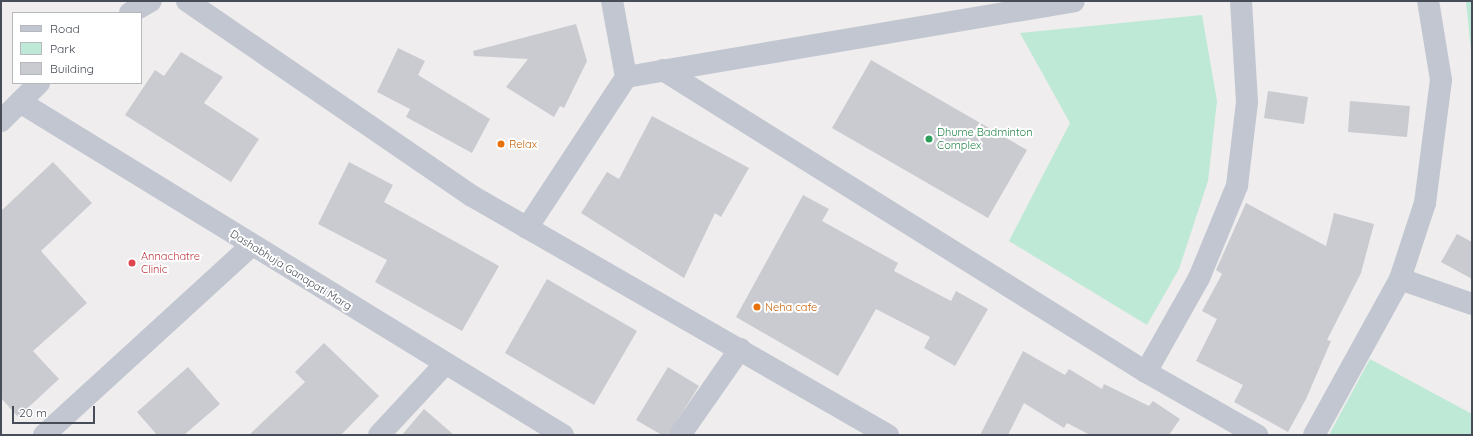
<!DOCTYPE html>
<style>
body{margin:0}
#map{position:relative;width:1473px;height:436px;overflow:hidden;background:#efeded;font-family:Quicksand,sans-serif}
div>[style]{position:absolute}
.green>*{inset:0;background:#bee9d6}
.building>*{inset:0;background:#cacbd1}
.minor>*{height:22px;margin:-11px;padding:0 11px;transform-origin:11px;border-radius:11px;background:#c1c6d1}
.tertiary>*{height:22px;margin:-11px;padding:0 11px;transform-origin:11px;border-radius:11px;background:#c1c6d1}
.dots>*{width:11px;height:11px;translate:-50% -50%;box-sizing:border-box;border:2px solid #fff;border-radius:50%}
span{translate:-50% -50%;white-space:nowrap;text-align:center;line-height:1.15;-webkit-text-stroke:4px #fff;paint-order:stroke}
.leisure-label{font-size:11px;color:#27864d}
.left{translate:0 -50%;text-align:left}
.food-label{font-size:11px;color:#c56008}
.health-label{font-size:11px;color:#be3a42}
.street-label{font-size:11px;color:#474d58}
.frame{position:absolute;inset:0;border:2px solid #474d58;pointer-events:none}
.legend{position:absolute;left:12px;top:12px;width:130px;height:72px;box-sizing:border-box;background:#fff;border:1px solid #b5b8bc;margin:0;padding:5px 7px;list-style:none;font-size:12px;color:#474d58}
.legend li{display:flex;align-items:center;gap:8px;height:20px}
.legend b{width:20px;border:1px solid #b5b8bc}
.scale{position:absolute;left:12px;top:406px;width:83px;height:18px;box-sizing:border-box;border:2px solid #474d58;border-top:0;padding-left:5px;font-size:12px;line-height:14px;white-space:nowrap;color:#474d58;-webkit-text-stroke:3px #fff;paint-order:stroke}
</style>
<div id="map">
<div class="green">
<div style="clip-path:polygon(1466px 1px,1472px 1px,1472px 61px)"></div>
<div style="clip-path:polygon(1202px 15px,1217px 101px,1208px 181px,1179px 269px,1147px 325px,1009px 241px,1070px 123px,1020px 33px)"></div>
<div style="clip-path:polygon(1370px 359px,1472px 414px,1472px 435px,1329px 435px)"></div>
</div>
<div class="building">
<div style="clip-path:polygon(576px 24px,587px 61px,564px 108px,560px 106px,554px 117px,506px 87px,528px 59px,474px 56px,473px 51px)"></div>
<div style="clip-path:polygon(398px 48px,425px 61px,418px 75px,490px 119px,472px 153px,406px 117px,410px 109px,377px 92px)"></div>
<div style="clip-path:polygon(181px 52px,223px 77px,204px 103px,259px 139px,231px 182px,125px 115px,155px 70px,164px 76px)"></div>
<div style="clip-path:polygon(871px 60px,1027px 150px,988px 218px,832px 128px)"></div>
<div style="clip-path:polygon(1268px 91px,1308px 97px,1304px 124px,1264px 118px)"></div>
<div style="clip-path:polygon(1350px 101px,1410px 106px,1407px 137px,1348px 132px)"></div>
<div style="clip-path:polygon(652px 116px,749px 168px,721px 217px,715px 213px,684px 278px,581px 213px,607px 172px,619px 179px)"></div>
<div style="clip-path:polygon(53px 162px,92px 203px,41px 251px,87px 303px,33px 351px,59px 379px,18px 417px,1px 398px,1px 211px)"></div>
<div style="clip-path:polygon(349px 162px,393px 185px,384px 202px,499px 266px,462px 331px,375px 282px,387px 260px,318px 224px)"></div>
<div style="clip-path:polygon(803px 195px,829px 209px,822px 221px,898px 263px,894px 271px,951px 301px,956px 291px,988px 309px,955px 366px,924px 348px,930px 337px,876px 309px,838px 376px,736px 317px)"></div>
<div style="clip-path:polygon(1246px 203px,1326px 246px,1334px 213px,1374px 224px,1361px 273px,1327px 340px,1331px 341px,1306px 399px,1288px 432px,1234px 402px,1243px 385px,1196px 361px,1217px 319px,1202px 311px,1222px 274px,1216px 270px)"></div>
<div style="clip-path:polygon(1457px 234px,1472px 242px,1472px 279px,1441px 262px)"></div>
<div style="clip-path:polygon(547px 279px,637px 331px,594px 405px,505px 353px)"></div>
<div style="clip-path:polygon(324px 343px,379px 396px,341px 435px,249px 435px,305px 382px,295px 372px)"></div>
<div style="clip-path:polygon(1023px 351px,1065px 375px,1069px 369px,1102px 389px,1104px 384px,1149px 406px,1153px 401px,1180px 419px,1169px 435px,1090px 435px,1067px 423px,1064px 428px,1024px 403px,1008px 435px,980px 435px)"></div>
<div style="clip-path:polygon(188px 367px,220px 404px,184px 435px,157px 435px,137px 412px)"></div>
<div style="clip-path:polygon(668px 367px,699px 386px,668px 435px,662px 435px,636px 420px)"></div>
<div style="clip-path:polygon(424px 409px,454px 435px,402px 435px)"></div>
</div>
<div class="minor">
<div style="left:187px;top:1px;width:345px;rotate:34.4deg"></div>
<div style="left:472px;top:196px;width:480px;rotate:29.9deg"></div>
<div style="left:663px;top:70px;width:570px;rotate:32.02deg"></div>
<div style="left:1146px;top:372px;width:128px;rotate:29.6deg"></div>
<div style="left:626px;top:77px;width:454px;rotate:-9.6deg"></div>
<div style="left:20px;top:102px;width:637px;rotate:31.52deg"></div>
<div style="left:527px;top:228px;width:181px;rotate:-56.7deg"></div>
<div style="left:626px;top:77px;width:77px;rotate:-100.4deg"></div>
<div style="left:1400px;top:279px;width:76px;rotate:19.1deg"></div>
<div style="left:1146px;top:372px;width:108px;rotate:-60.6deg"></div>
<div style="left:1199px;top:278px;width:100px;rotate:-67.6deg"></div>
<div style="left:1237px;top:186px;width:85px;rotate:-83.2deg"></div>
<div style="left:1247px;top:102px;width:101px;rotate:-93.4deg"></div>
<div style="left:44px;top:435px;width:282px;rotate:-42.4deg"></div>
<div style="left:379px;top:435px;width:96px;rotate:-47.1deg"></div>
<div style="left:680px;top:435px;width:105px;rotate:-55.1deg"></div>
<div style="left:1314px;top:435px;width:178px;rotate:-61.1deg"></div>
<div style="left:1400px;top:279px;width:80px;rotate:-71.8deg"></div>
<div style="left:1425px;top:203px;width:124px;rotate:-82.6deg"></div>
<div style="left:1441px;top:80px;width:80px;rotate:-99.3deg"></div>
</div>
<div class="tertiary">
<div style="left:130px;top:13px;width:24px;rotate:-30deg"></div>
<div style="left:1px;top:121px;width:54px;rotate:-45deg"></div>
</div>
<div class="dots">
<div style="left:929px;top:139px;background:#2e9e5b"></div>
<div style="left:501px;top:144px;background:#e8710a"></div>
<div style="left:132px;top:263px;background:#e0444e"></div>
<div style="left:757px;top:307px;background:#e8710a"></div>
</div>
<div class="leisure-label">
<span class="left" style="left:937px;top:139px">Dhume Badminton<br>Complex</span>
</div>
<div class="food-label">
<span class="left" style="left:509px;top:144px">Relax</span>
<span class="left" style="left:765px;top:307px">Neha cafe</span>
</div>
<div class="health-label">
<span class="left" style="left:141px;top:263px">Annachatre<br>Clinic</span>
</div>
<div class="street-label">
<span style="left:291px;top:270px;rotate:32deg">Dashabhuja Ganapati Marg</span>
</div>
<div class="frame"></div>
<ul class="legend">
<li><b style="height:5px;background:#c1c6d1"></b>Road</li>
<li><b style="height:11px;background:#bee9d6"></b>Park</li>
<li><b style="height:11px;background:#cacbd1"></b>Building</li>
</ul>
<div class="scale">20 m</div>
</div>
